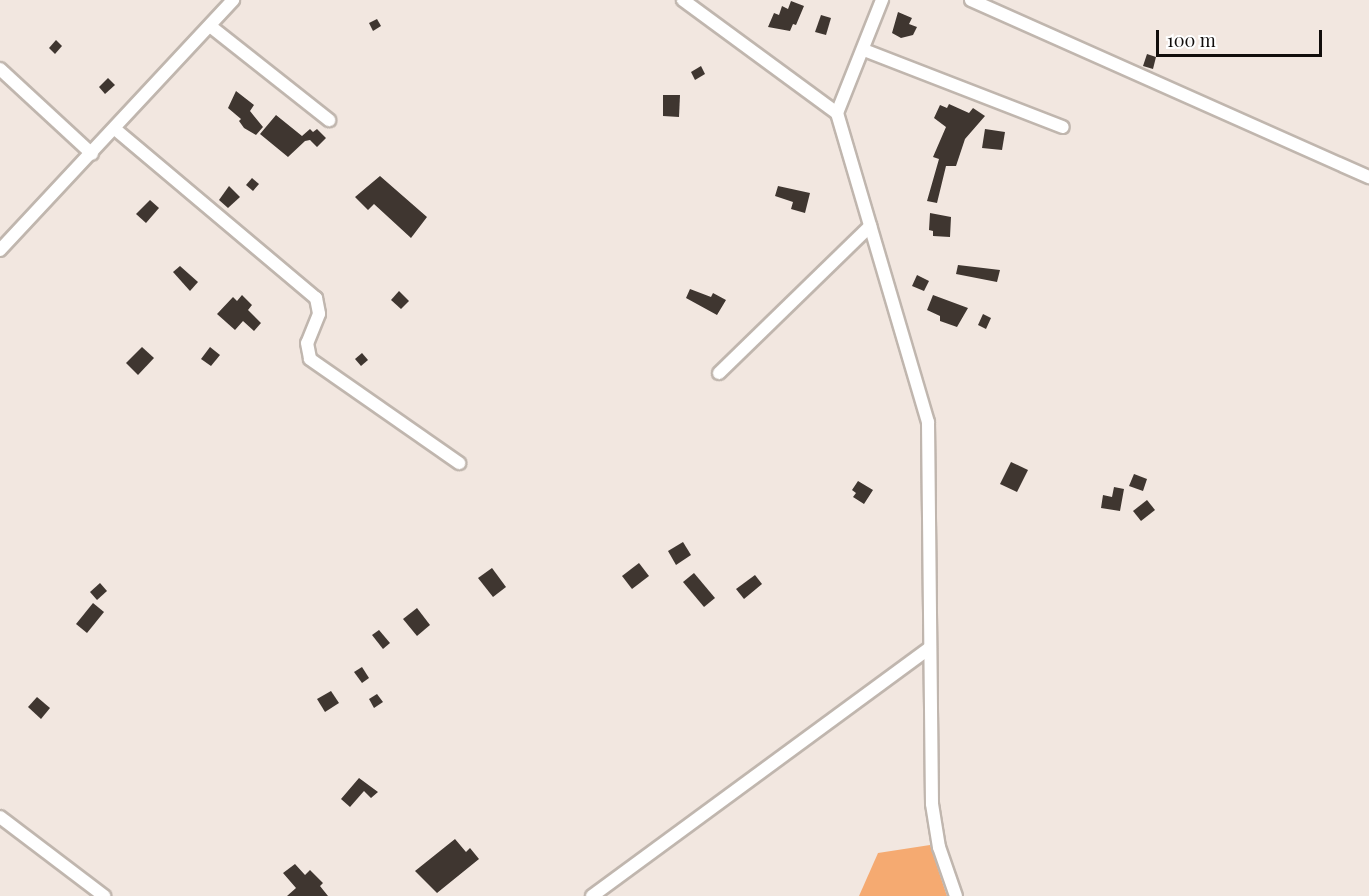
<!DOCTYPE html>
<style>
body{margin:0}
#map{position:relative;width:1369px;height:896px;overflow:hidden;background:#f2e7e0;font-family:"Playfair Display",serif}
div>[style]{position:absolute}
.water>*{inset:0;background:#f5aa71}
.building>*{inset:0;background:#3f3630}
.roads{filter:drop-shadow(2px 0 #c0b6ae) drop-shadow(-2px 0 #c0b6ae) drop-shadow(0 2px #c0b6ae) drop-shadow(0 -2px #c0b6ae)}
.street>*{height:12px;margin:-6px;padding:0 6px;transform-origin:6px;border-radius:6px;background:#fff}
span{translate:-50% -50%;white-space:nowrap;text-align:center;line-height:1.15;-webkit-text-stroke:6px #fff;paint-order:stroke}
.scale{position:absolute;left:1156px;top:30px;width:166px;height:27px;box-sizing:border-box;border:3px solid #120e0c;border-top:0;padding-left:8px;font-size:18px;line-height:21px;white-space:nowrap;color:#120e0c;-webkit-text-stroke:4px #fff;paint-order:stroke}
</style>
<div id="map">
<div class="water">
<div style="clip-path:polygon(930px 845px,947px 896px,859px 896px,878px 853px)"></div>
</div>
<div class="building">
<div style="clip-path:polygon(791px 1px,804px 6px,796px 25px,793px 24px,790px 31px,768px 27px,774px 13px,779px 15px,782px 6px,788px 9px)"></div>
<div style="clip-path:polygon(898px 12px,912px 18px,909px 24px,917px 27px,913px 35px,901px 38px,892px 33px)"></div>
<div style="clip-path:polygon(821px 15px,831px 18px,826px 35px,815px 32px)"></div>
<div style="clip-path:polygon(377px 19px,381px 26px,373px 31px,369px 23px)"></div>
<div style="clip-path:polygon(56px 40px,62px 46px,55px 54px,49px 48px)"></div>
<div style="clip-path:polygon(1147px 54px,1156px 57px,1153px 69px,1143px 66px)"></div>
<div style="clip-path:polygon(701px 66px,705px 74px,695px 80px,691px 72px)"></div>
<div style="clip-path:polygon(108px 78px,115px 85px,105px 94px,99px 87px)"></div>
<div style="clip-path:polygon(236px 91px,254px 105px,250px 111px,263px 127px,256px 135px,244px 128px,239px 121px,241px 119px,228px 108px)"></div>
<div style="clip-path:polygon(663px 95px,680px 95px,679px 117px,663px 116px)"></div>
<div style="clip-path:polygon(949px 104px,969px 113px,973px 108px,985px 116px,965px 139px,956px 166px,946px 166px,937px 203px,927px 201px,939px 159px,933px 157px,946px 127px,934px 118px,940px 105px,947px 108px)"></div>
<div style="clip-path:polygon(276px 115px,302px 136px,310px 129px,313px 132px,317px 129px,326px 138px,317px 147px,310px 140px,305px 141px,288px 157px,260px 134px)"></div>
<div style="clip-path:polygon(985px 129px,1005px 132px,1002px 150px,982px 148px)"></div>
<div style="clip-path:polygon(380px 176px,427px 217px,411px 238px,374px 204px,368px 210px,355px 197px)"></div>
<div style="clip-path:polygon(252px 178px,259px 184px,253px 191px,246px 185px)"></div>
<div style="clip-path:polygon(229px 186px,240px 197px,228px 208px,219px 200px)"></div>
<div style="clip-path:polygon(778px 186px,810px 193px,805px 213px,791px 209px,793px 202px,775px 196px)"></div>
<div style="clip-path:polygon(150px 200px,159px 208px,146px 223px,136px 214px)"></div>
<div style="clip-path:polygon(930px 213px,951px 217px,950px 237px,933px 236px,933px 231px,929px 230px)"></div>
<div style="clip-path:polygon(958px 265px,1000px 270px,997px 282px,956px 274px)"></div>
<div style="clip-path:polygon(180px 266px,198px 282px,190px 291px,173px 272px)"></div>
<div style="clip-path:polygon(917px 275px,929px 281px,924px 291px,912px 286px)"></div>
<div style="clip-path:polygon(690px 289px,711px 297px,713px 293px,726px 300px,717px 315px,686px 298px)"></div>
<div style="clip-path:polygon(399px 291px,409px 301px,401px 309px,391px 300px)"></div>
<div style="clip-path:polygon(242px 295px,252px 305px,248px 310px,261px 323px,254px 331px,243px 321px,235px 330px,217px 314px,233px 297px,237px 301px)"></div>
<div style="clip-path:polygon(933px 295px,968px 308px,957px 327px,940px 321px,940px 316px,927px 310px)"></div>
<div style="clip-path:polygon(983px 314px,991px 318px,986px 329px,978px 325px)"></div>
<div style="clip-path:polygon(142px 347px,154px 358px,138px 375px,126px 363px)"></div>
<div style="clip-path:polygon(210px 347px,220px 355px,211px 366px,201px 359px)"></div>
<div style="clip-path:polygon(362px 353px,368px 360px,361px 366px,355px 359px)"></div>
<div style="clip-path:polygon(1011px 462px,1028px 470px,1017px 492px,1000px 484px)"></div>
<div style="clip-path:polygon(1134px 474px,1147px 479px,1143px 491px,1129px 486px)"></div>
<div style="clip-path:polygon(858px 481px,873px 490px,864px 504px,853px 497px,856px 493px,852px 490px)"></div>
<div style="clip-path:polygon(1114px 487px,1124px 489px,1120px 511px,1101px 508px,1103px 495px,1112px 497px)"></div>
<div style="clip-path:polygon(1147px 500px,1155px 510px,1141px 521px,1133px 511px)"></div>
<div style="clip-path:polygon(683px 542px,691px 555px,676px 565px,668px 551px)"></div>
<div style="clip-path:polygon(639px 563px,649px 576px,632px 589px,622px 576px)"></div>
<div style="clip-path:polygon(492px 568px,506px 587px,493px 597px,478px 578px)"></div>
<div style="clip-path:polygon(694px 573px,715px 598px,704px 607px,683px 582px)"></div>
<div style="clip-path:polygon(755px 575px,762px 584px,744px 599px,736px 589px)"></div>
<div style="clip-path:polygon(100px 583px,107px 591px,97px 600px,90px 592px)"></div>
<div style="clip-path:polygon(93px 603px,104px 612px,87px 633px,76px 624px)"></div>
<div style="clip-path:polygon(417px 608px,430px 625px,417px 636px,403px 619px)"></div>
<div style="clip-path:polygon(379px 630px,390px 643px,383px 649px,372px 635px)"></div>
<div style="clip-path:polygon(362px 667px,369px 678px,362px 683px,354px 672px)"></div>
<div style="clip-path:polygon(331px 691px,339px 703px,325px 712px,317px 699px)"></div>
<div style="clip-path:polygon(377px 694px,383px 702px,374px 708px,369px 699px)"></div>
<div style="clip-path:polygon(37px 697px,50px 708px,41px 719px,28px 707px)"></div>
<div style="clip-path:polygon(359px 778px,378px 792px,371px 798px,364px 791px,350px 807px,341px 799px)"></div>
<div style="clip-path:polygon(455px 839px,466px 852px,470px 848px,479px 859px,437px 893px,415px 871px)"></div>
<div style="clip-path:polygon(295px 864px,305px 875px,310px 870px,323px 883px,320px 886px,328px 896px,287px 896px,296px 888px,283px 873px)"></div>
</div>
<div class="roads">
<div class="street">
<div style="left:683px;top:0;width:191px;rotate:36.3deg"></div>
<div style="left:837px;top:113px;width:322px;rotate:73.6deg"></div>
<div style="left:928px;top:422px;width:382px;rotate:89.4deg"></div>
<div style="left:932px;top:804px;width:44px;rotate:80.8deg"></div>
<div style="left:939px;top:847px;width:52px;rotate:70.9deg"></div>
<div style="left:971px;top:0;width:436px;rotate:24deg"></div>
<div style="left:210px;top:26px;width:152px;rotate:38.3deg"></div>
<div style="left:864px;top:50px;width:213px;rotate:21.2deg"></div>
<div style="left:0;top:69px;width:125px;rotate:42.7deg"></div>
<div style="left:837px;top:113px;width:122px;rotate:-68.3deg"></div>
<div style="left:115px;top:129px;width:263px;rotate:40.1deg"></div>
<div style="left:316px;top:298px;width:16px;rotate:79deg"></div>
<div style="left:319px;top:314px;width:31px;rotate:112deg"></div>
<div style="left:307px;top:343px;width:16px;rotate:79deg"></div>
<div style="left:310px;top:359px;width:182px;rotate:34.9deg"></div>
<div style="left:0;top:250px;width:342px;rotate:-47deg"></div>
<div style="left:719px;top:373px;width:211px;rotate:-44.2deg"></div>
<div style="left:0;top:817px;width:131px;rotate:37.2deg"></div>
<div style="left:592px;top:896px;width:419px;rotate:-36.3deg"></div>
</div>
</div>
<div class="scale">100 m</div>
</div>
